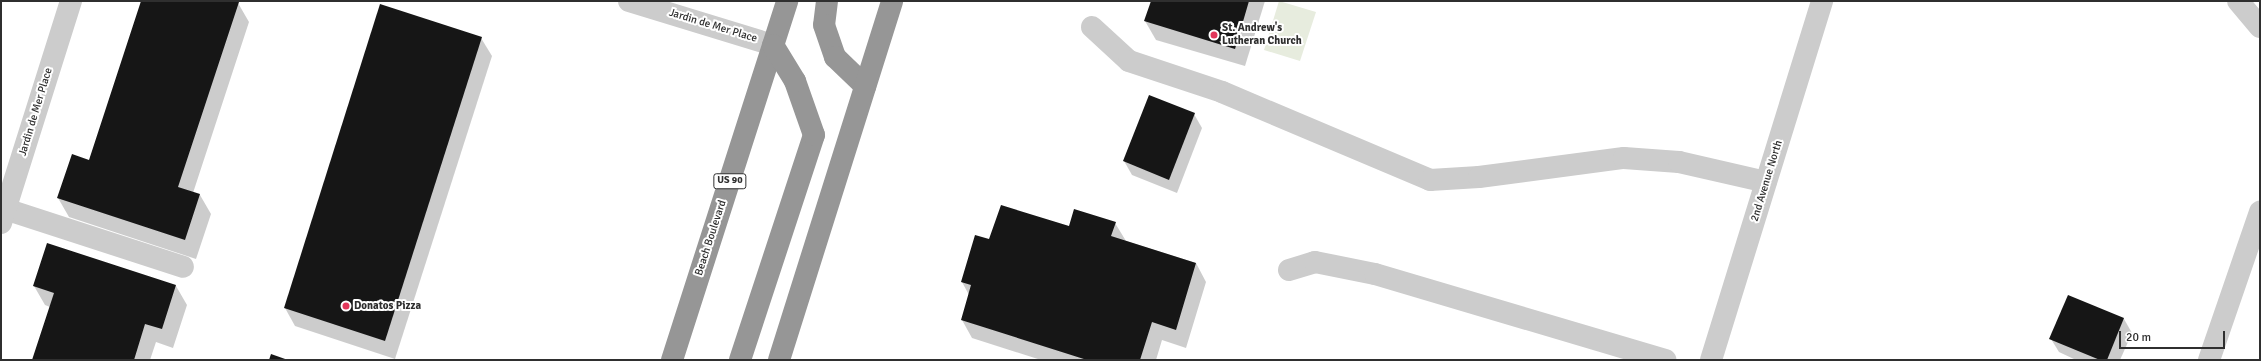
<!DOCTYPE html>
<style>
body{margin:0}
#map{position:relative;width:2261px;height:361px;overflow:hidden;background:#fff;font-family:Signika,sans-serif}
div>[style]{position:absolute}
.green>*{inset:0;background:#e7ecde}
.shadow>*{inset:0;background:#0003}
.building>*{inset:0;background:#161616}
.minor>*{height:22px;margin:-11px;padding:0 11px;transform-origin:11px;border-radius:11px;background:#ccc}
.highway>*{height:22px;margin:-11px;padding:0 11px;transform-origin:11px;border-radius:11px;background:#969696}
.dots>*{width:11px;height:11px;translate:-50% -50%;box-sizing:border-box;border:2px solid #fff;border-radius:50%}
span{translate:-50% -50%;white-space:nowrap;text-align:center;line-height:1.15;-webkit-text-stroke:4px #fff;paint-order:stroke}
.shield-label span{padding:1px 3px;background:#fff;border:1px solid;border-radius:3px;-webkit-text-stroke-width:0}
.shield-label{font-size:10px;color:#2f2f2f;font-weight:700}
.street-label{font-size:11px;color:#2f2f2f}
.poi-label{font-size:11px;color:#2f2f2f;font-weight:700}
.left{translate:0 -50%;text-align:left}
.frame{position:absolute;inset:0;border:2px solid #2f2f2f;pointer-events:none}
.scale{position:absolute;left:2119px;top:331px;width:106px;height:18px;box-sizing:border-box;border:2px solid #2f2f2f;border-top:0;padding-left:5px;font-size:12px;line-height:14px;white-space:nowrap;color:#2f2f2f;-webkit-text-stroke:3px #fff;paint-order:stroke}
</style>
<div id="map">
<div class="green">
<div style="clip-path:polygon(1279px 1px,1316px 12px,1300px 61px,1264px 50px)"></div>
</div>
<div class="shadow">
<div style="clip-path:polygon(142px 1px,232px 1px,238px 3px,249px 22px,193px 193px,200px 195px,211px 214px,196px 259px,69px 217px,58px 198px,90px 161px)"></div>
<div style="clip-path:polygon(1152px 1px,1265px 1px,1245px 66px,1156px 40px,1145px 21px)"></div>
<div style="clip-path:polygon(481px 38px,492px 56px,395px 359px,295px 326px,285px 308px)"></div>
<div style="clip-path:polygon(1194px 114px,1202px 128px,1177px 193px,1132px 175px,1124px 161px)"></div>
<div style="clip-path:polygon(1115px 223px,1126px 241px,1196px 263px,1206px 282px,1186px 348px,1162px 340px,1156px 360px,1041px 360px,972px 338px,962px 320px,969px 295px,962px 282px,990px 241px)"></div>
<div style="clip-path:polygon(47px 245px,176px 286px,187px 305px,173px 348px,156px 342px,150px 360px,33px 360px,50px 307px,45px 305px,34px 286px)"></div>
<div style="clip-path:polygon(2124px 319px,2132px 333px,2120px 360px,2076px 360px,2059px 352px,2051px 339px)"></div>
</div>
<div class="building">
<div style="clip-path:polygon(141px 1px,239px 2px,178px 187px,200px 194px,185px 240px,57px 198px,72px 154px,89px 160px)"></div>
<div style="clip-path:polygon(1151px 1px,1249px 1px,1235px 49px,1144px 21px)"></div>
<div style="clip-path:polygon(380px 4px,482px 37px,385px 341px,284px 308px)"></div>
<div style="clip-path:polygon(1149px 95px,1195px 113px,1169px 180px,1123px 161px)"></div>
<div style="clip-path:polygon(1001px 205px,1069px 226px,1074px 209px,1116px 222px,1111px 236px,1196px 263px,1176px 330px,1152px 322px,1140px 360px,1087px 360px,961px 320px,971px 285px,961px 282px,975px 235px,989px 239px)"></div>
<div style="clip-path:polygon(47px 243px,176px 285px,162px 329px,145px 324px,134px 360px,32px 360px,54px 293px,33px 286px)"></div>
<div style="clip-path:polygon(2068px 295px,2124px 318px,2107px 360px,2100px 360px,2049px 339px)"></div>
<div style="clip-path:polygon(271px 354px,288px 360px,269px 360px)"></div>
</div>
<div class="minor">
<div style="left:629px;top:1px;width:151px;rotate:17deg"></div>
<div style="left:2238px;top:1px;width:34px;rotate:50deg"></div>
<div style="left:1092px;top:27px;width:50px;rotate:42.6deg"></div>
<div style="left:1129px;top:61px;width:98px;rotate:18.4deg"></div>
<div style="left:1222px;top:92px;width:226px;rotate:22.9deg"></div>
<div style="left:1430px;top:180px;width:49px;rotate:-3.5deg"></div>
<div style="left:1479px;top:177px;width:146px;rotate:-7.5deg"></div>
<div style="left:1624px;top:158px;width:55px;rotate:4.2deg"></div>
<div style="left:1679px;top:162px;width:89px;rotate:12.9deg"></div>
<div style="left:5px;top:209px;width:187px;rotate:18deg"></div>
<div style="left:1px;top:223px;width:233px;rotate:-72.5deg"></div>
<div style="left:1289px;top:270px;width:27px;rotate:-17deg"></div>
<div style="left:1315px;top:262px;width:61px;rotate:11.3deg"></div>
<div style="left:1375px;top:274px;width:303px;rotate:16.5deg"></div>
<div style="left:1711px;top:360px;width:376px;rotate:-72.8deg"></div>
<div style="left:2209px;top:360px;width:157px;rotate:-71deg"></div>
</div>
<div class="highway">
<div style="left:827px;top:1px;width:24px;rotate:97deg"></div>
<div style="left:824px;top:25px;width:34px;rotate:71deg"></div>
<div style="left:835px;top:57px;width:42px;rotate:44deg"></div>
<div style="left:672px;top:360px;width:377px;rotate:-72.2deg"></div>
<div style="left:740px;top:360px;width:237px;rotate:-71.8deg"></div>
<div style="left:814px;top:135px;width:57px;rotate:-109.4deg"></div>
<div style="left:795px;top:81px;width:42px;rotate:-121.4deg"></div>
<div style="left:779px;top:360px;width:376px;rotate:-72.5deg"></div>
</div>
<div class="dots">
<div style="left:1214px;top:35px;background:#e2365a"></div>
<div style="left:346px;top:306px;background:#e2365a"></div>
</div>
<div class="shield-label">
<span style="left:730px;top:181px">US 90</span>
</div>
<div class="street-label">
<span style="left:713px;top:26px;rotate:17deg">Jardin de Mer Place</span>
<span style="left:36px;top:112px;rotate:-73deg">Jardin de Mer Place</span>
<span style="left:1767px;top:181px;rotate:-73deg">2nd Avenue North</span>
<span style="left:711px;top:238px;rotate:-72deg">Beach Boulevard</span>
</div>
<div class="poi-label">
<span class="left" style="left:1222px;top:35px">St. Andrew's<br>Lutheran Church</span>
<span class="left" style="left:354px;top:306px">Donatos Pizza</span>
</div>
<div class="frame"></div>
<div class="scale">20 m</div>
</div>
